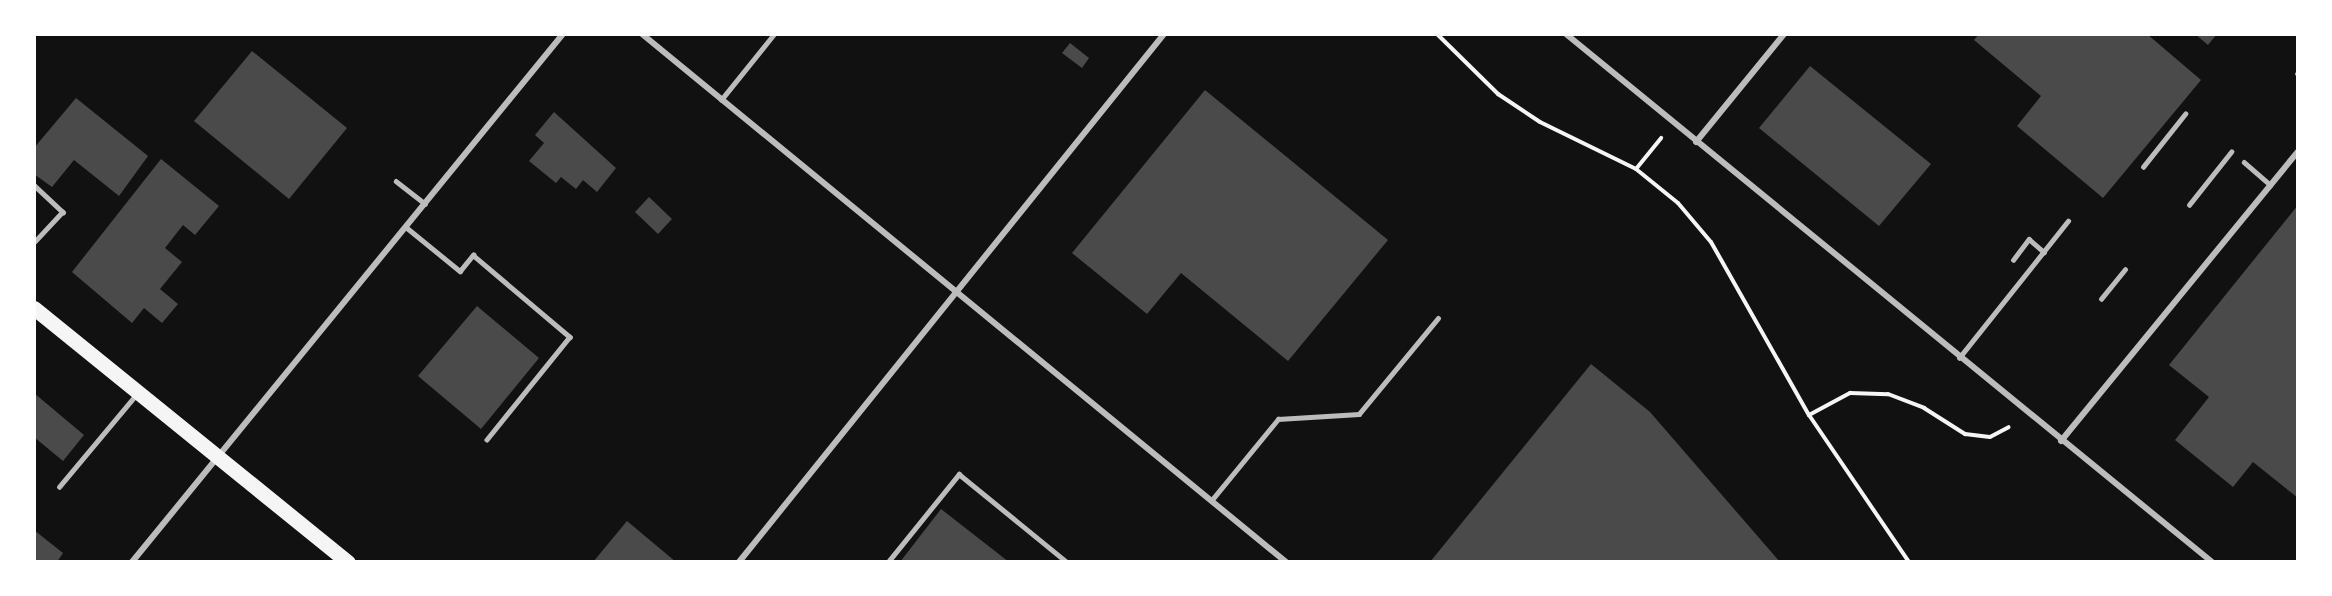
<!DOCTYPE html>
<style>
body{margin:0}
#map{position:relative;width:2332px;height:596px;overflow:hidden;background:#111;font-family:"Exo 2",sans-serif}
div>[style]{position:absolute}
.building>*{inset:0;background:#4a4a4a}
.path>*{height:4px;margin:-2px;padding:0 2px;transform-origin:2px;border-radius:2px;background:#f5f5f5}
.service>*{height:4.5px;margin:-2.25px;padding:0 2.25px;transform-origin:2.25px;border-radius:2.25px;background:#bcbcbc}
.minor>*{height:6px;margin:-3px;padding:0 3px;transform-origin:3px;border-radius:3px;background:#bcbcbc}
.primary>*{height:15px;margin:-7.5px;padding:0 7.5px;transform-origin:7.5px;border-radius:7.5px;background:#f5f5f5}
span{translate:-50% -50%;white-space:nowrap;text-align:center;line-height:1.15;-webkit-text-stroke:4.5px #fff;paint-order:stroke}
.frame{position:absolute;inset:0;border:36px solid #fff;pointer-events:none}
</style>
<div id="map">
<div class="building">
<div style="clip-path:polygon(1979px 34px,2147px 34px,2201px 80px,2103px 198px,2017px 126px,2041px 96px,1974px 40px)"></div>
<div style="clip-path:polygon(2195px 34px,2217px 34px,2208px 45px)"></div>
<div style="clip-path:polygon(1070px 43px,1089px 58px,1082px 68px,1062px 53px)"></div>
<div style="clip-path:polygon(252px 51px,347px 128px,289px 199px,194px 121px)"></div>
<div style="clip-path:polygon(1810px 66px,1931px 164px,1879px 226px,1759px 128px)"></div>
<div style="clip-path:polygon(1205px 90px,1388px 240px,1288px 361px,1181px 273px,1147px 314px,1072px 253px)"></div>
<div style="clip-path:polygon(76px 98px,148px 156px,119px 196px,74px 160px,52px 187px,34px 174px,34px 148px)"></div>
<div style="clip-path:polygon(554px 112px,616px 168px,597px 192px,583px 180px,576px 189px,561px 177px,556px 183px,529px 161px,544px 143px,535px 135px)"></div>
<div style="clip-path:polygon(161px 159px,219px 206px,195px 235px,183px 225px,165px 248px,182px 262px,160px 289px,178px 304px,162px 323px,144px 308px,132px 323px,72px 272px)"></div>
<div style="clip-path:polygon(649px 197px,672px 219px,658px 234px,635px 212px)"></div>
<div style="clip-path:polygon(2298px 205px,2298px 498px,2253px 462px,2233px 487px,2175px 440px,2209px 397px,2169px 365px)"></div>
<div style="clip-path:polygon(477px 306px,539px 358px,481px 429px,418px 376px)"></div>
<div style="clip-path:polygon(1591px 364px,1650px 412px,1780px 562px,1430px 562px)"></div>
<div style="clip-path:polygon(34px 393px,84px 435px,63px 461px,34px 437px)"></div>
<div style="clip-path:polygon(941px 509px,1009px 562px,900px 562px)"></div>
<div style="clip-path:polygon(627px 521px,676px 562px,593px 562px)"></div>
<div style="clip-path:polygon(34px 530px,63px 553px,57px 562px,34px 562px)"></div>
</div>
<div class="path">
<div style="left:1437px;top:34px;width:86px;rotate:44.5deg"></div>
<div style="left:1498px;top:94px;width:50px;rotate:33.7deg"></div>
<div style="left:1540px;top:122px;width:107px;rotate:26.1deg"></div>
<div style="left:1636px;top:169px;width:54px;rotate:39deg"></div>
<div style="left:1678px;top:203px;width:51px;rotate:49.8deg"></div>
<div style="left:1711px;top:242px;width:199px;rotate:60.5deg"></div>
<div style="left:1809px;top:415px;width:178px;rotate:55.8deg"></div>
<div style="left:1636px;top:169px;width:40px;rotate:-51deg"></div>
<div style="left:1809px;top:415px;width:47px;rotate:-28.2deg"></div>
<div style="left:1850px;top:393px;width:38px;rotate:2deg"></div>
<div style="left:1888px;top:394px;width:39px;rotate:21deg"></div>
<div style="left:1924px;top:408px;width:49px;rotate:32.4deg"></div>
<div style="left:1965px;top:434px;width:25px;rotate:7deg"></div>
<div style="left:1990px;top:437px;width:21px;rotate:-28deg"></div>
</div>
<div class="service">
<div style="left:2297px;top:74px;width:1px"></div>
<div style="left:721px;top:100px;width:85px;rotate:-51.2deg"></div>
<div style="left:2244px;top:162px;width:35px;rotate:41deg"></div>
<div style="left:2143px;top:167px;width:68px;rotate:-51.6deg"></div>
<div style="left:396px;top:181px;width:37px;rotate:38deg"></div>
<div style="left:34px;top:185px;width:40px;rotate:43deg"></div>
<div style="left:63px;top:212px;width:42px;rotate:133.1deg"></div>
<div style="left:2189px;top:205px;width:68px;rotate:-51.6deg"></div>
<div style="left:406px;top:227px;width:70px;rotate:39.2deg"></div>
<div style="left:460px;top:271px;width:21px;rotate:-51deg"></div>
<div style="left:473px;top:255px;width:127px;rotate:40.2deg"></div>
<div style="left:570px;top:337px;width:132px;rotate:128.9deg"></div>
<div style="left:2013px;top:260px;width:26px;rotate:-53deg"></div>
<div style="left:2029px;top:239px;width:20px;rotate:41deg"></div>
<div style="left:2101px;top:299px;width:38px;rotate:-51deg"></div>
<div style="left:1959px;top:358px;width:175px;rotate:-51.5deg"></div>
<div style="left:59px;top:487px;width:120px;rotate:-50.1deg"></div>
<div style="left:1211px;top:501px;width:106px;rotate:-50.7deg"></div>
<div style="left:1278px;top:419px;width:81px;rotate:-3.5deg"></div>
<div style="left:1359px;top:414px;width:124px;rotate:-50.5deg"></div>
<div style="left:888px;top:562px;width:113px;rotate:-51.1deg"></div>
<div style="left:959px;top:474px;width:139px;rotate:39.2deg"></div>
</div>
<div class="minor">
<div style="left:642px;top:34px;width:833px;rotate:39.35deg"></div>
<div style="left:1566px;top:34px;width:834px;rotate:39.26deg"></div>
<div style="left:1696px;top:142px;width:139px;rotate:-50.8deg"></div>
<div style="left:2061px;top:441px;width:375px;rotate:-50.7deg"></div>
<div style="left:132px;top:562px;width:682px;rotate:-50.78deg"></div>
<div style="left:739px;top:562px;width:678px;rotate:-51.17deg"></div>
</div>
<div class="primary">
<div style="left:34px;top:308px;width:404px;rotate:39deg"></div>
</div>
<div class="frame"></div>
</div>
